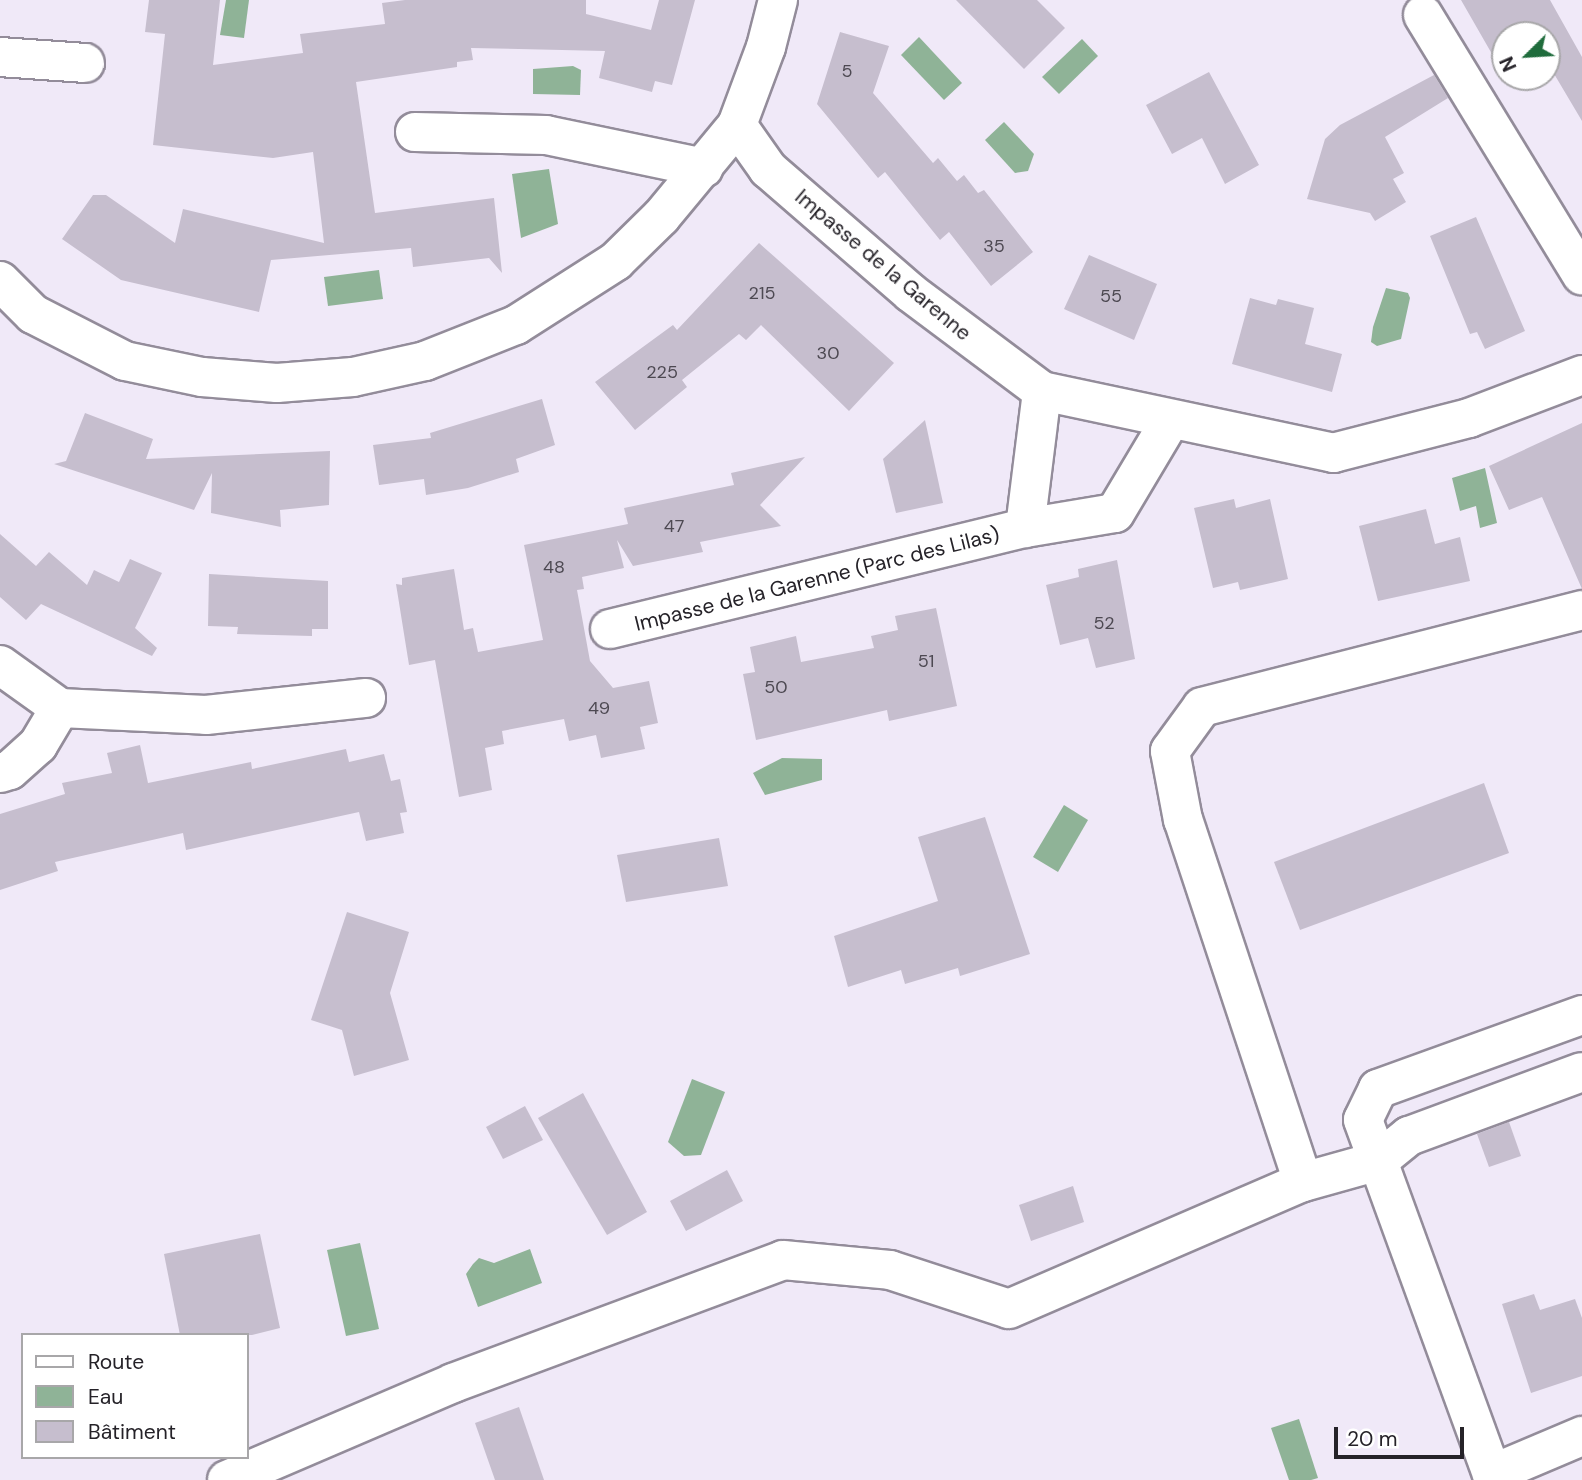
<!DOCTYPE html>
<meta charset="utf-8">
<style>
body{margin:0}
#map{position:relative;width:1582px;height:1480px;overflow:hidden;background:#f0e9f8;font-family:"DM Sans",sans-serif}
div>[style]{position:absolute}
.water>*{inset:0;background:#8fb397}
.building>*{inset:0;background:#c6bece}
.roads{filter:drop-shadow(2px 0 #938c9a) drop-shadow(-2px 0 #938c9a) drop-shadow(0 2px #938c9a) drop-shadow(0 -2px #938c9a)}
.minor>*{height:38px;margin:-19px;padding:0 19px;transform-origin:19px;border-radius:19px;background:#fff}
span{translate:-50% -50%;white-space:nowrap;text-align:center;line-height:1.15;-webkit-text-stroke:5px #fff;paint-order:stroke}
.number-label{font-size:18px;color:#4d4952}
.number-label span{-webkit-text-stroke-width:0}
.street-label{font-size:21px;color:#252228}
.legend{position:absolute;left:21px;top:1333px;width:228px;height:126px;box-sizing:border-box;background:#fff;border:2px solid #a8a7a9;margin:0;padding:9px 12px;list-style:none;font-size:21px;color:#252228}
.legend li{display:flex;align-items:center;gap:14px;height:35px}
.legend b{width:35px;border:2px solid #a8a7a9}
.north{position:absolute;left:1491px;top:21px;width:70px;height:70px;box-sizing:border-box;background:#fff;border:2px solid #a8a7a9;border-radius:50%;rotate:246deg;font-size:19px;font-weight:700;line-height:28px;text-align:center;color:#252228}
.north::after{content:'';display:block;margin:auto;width:24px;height:32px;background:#1f6c3c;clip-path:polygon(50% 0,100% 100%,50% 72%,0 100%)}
.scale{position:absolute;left:1334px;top:1427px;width:130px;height:32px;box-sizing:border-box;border:4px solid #252228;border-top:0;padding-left:9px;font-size:21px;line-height:24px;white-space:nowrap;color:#252228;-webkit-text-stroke:5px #fff;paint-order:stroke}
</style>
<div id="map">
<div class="water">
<div style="clip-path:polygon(226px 0,249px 0,244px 38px,220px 35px)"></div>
<div style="clip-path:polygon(919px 37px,962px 83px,944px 100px,901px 55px)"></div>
<div style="clip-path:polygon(1082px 39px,1098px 56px,1059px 94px,1042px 77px)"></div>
<div style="clip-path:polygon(573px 66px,581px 70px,580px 95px,533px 94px,533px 69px)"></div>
<div style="clip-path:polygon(1004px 122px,1034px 154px,1028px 171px,1015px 173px,985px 140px)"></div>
<div style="clip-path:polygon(549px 169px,558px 224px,521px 238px,512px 174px)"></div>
<div style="clip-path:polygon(379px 270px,383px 299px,328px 306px,324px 277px)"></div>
<div style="clip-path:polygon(1386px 288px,1408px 293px,1410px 298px,1401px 339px,1377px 346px,1371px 342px,1373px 327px)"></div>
<div style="clip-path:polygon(1485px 468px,1497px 523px,1480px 528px,1476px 506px,1460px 511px,1452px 478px)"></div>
<div style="clip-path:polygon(782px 758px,822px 759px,822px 780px,765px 795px,753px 773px)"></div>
<div style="clip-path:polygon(1064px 805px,1088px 820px,1058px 872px,1033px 857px)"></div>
<div style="clip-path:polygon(692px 1079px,725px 1092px,701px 1155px,684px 1156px,668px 1142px)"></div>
<div style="clip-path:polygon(360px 1243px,379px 1329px,346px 1336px,327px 1250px)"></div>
<div style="clip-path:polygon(530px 1249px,542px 1283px,478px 1307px,466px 1274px,473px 1264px,479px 1258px,494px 1263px)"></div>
<div style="clip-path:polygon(1299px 1419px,1318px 1478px,1311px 1480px,1289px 1480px,1271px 1428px)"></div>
</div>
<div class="building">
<div style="clip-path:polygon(149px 0,220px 0,213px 65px,303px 53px,300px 34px,385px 24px,382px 3px,405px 0,586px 0,586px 14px,651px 30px,659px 0,695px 0,672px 85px,655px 81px,652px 92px,599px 78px,605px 51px,471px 48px,473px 60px,457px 62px,457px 67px,356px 82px,375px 213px,494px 198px,502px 273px,489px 258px,413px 267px,411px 248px,271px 260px,259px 312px,121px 280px,62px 239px,93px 195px,106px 195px,175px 243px,183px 209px,324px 243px,313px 152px,273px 158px,153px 145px,165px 34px,145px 32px)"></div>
<div style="clip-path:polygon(956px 0,1037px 0,1065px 28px,1024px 69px)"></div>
<div style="clip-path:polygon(1461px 0,1550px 0,1582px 57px,1582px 121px,1547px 62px,1547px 35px,1505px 35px,1505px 56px,1496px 61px)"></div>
<div style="clip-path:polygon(840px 32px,889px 46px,873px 93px,933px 163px,938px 158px,957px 181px,964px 175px,978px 193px,984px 190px,1033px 252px,991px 286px,949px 232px,940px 240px,885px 172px,878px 178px,817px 104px)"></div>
<div style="clip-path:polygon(1209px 72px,1259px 165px,1225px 184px,1202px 138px,1172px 154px,1146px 105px)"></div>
<div style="clip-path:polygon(1434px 75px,1448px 98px,1385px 137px,1404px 173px,1393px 179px,1406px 202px,1375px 221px,1370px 213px,1307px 199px,1325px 139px,1340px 125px)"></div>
<div style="clip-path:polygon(1476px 217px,1525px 331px,1485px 349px,1477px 332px,1470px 334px,1430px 236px)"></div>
<div style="clip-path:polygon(759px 243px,894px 363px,849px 411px,761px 325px,746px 340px,739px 334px,682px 380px,687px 387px,635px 430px,595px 382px,673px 325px,677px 330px)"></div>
<div style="clip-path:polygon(1089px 255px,1157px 284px,1134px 340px,1064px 309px)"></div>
<div style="clip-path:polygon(1250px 298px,1276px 305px,1278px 299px,1314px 308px,1305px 344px,1342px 354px,1332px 392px,1232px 364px)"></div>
<div style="clip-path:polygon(542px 399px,555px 445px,516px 459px,519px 472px,468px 488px,426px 495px,424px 479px,379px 485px,373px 445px,431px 438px,430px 433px)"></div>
<div style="clip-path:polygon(85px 413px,153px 439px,146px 459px,330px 451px,329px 505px,280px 510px,281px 527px,211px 513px,212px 473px,194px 510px,54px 464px,66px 461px)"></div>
<div style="clip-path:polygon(925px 420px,943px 503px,896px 513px,883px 459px)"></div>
<div style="clip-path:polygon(1582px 423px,1582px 589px,1542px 497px,1509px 510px,1489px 466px)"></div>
<div style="clip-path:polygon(805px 457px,760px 505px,781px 526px,700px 542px,703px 552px,633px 566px,617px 540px,624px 568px,582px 577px,584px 589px,577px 590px,590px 661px,613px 688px,649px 681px,658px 723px,640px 727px,645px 749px,601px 758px,596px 735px,569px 741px,564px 719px,502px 731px,504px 744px,485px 748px,492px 790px,459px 797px,435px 660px,409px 665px,396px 584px,402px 585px,402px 578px,454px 569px,464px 630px,473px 628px,478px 652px,543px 640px,524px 545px,628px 524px,624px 508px,734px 485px,731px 473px)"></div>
<div style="clip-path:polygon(1234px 499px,1236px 508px,1270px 499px,1288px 579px,1240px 590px,1238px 582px,1213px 588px,1194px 508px)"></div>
<div style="clip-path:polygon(1426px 509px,1435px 544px,1460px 537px,1470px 581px,1378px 601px,1359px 526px)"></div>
<div style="clip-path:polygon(0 534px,36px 566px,49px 552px,87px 585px,94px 570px,119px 582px,130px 559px,162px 573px,135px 628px,157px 648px,152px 656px,41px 604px,26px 620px,0 597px)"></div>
<div style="clip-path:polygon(1117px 560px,1135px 659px,1096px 668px,1088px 638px,1060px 645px,1046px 585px,1079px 577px,1078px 569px)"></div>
<div style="clip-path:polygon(209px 574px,328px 581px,328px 629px,312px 629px,312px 636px,237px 634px,238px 627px,208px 626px)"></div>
<div style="clip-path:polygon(936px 608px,957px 706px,889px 721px,887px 710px,756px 740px,743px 674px,755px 672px,750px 647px,796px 636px,801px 662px,874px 648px,871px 636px,898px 630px,895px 616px)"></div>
<div style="clip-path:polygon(140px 745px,148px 783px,251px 762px,252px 769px,346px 749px,349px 762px,384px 754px,391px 781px,400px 779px,407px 812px,400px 813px,404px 833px,366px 841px,359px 812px,186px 850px,183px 833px,55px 862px,58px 871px,0 890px,0 814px,65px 794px,62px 783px,112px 773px,107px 753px)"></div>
<div style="clip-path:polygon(1484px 783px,1509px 853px,1300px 930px,1274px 862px)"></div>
<div style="clip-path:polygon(985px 817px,1030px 954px,960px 976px,958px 968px,905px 984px,901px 970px,848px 987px,834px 936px,938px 901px,918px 837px)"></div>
<div style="clip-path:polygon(719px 838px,728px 886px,626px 902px,617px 855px)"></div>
<div style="clip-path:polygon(347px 912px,409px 932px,390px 993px,409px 1060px,354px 1076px,342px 1030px,311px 1020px)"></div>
<div style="clip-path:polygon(583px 1093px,647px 1212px,607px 1235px,538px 1118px)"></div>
<div style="clip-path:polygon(525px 1106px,543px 1140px,503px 1159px,486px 1127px)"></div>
<div style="clip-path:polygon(1509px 1122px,1521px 1156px,1489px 1167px,1477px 1134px)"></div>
<div style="clip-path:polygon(727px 1170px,743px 1201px,686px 1231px,670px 1201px)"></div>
<div style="clip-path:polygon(1073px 1186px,1084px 1222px,1031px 1241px,1019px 1205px)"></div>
<div style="clip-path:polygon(260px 1234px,280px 1328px,252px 1335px,180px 1335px,164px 1254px)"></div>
<div style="clip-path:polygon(1534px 1294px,1540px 1310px,1575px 1299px,1582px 1318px,1582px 1376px,1531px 1393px,1502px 1304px)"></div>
<div style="clip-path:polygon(519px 1407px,544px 1480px,495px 1480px,475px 1423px)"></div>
</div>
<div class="roads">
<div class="minor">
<div style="left:1423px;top:15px;width:305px;rotate:58.6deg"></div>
<div style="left:0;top:57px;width:85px;rotate:4deg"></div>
<div style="left:737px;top:125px;width:54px;rotate:54.8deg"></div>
<div style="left:768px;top:169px;width:189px;rotate:40.9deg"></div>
<div style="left:911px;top:293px;width:164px;rotate:36.8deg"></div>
<div style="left:1042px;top:391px;width:298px;rotate:12deg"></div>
<div style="left:1333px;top:453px;width:140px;rotate:-14.4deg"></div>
<div style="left:1469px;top:418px;width:121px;rotate:-20.8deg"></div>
<div style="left:415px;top:132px;width:131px;rotate:1.3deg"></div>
<div style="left:546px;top:135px;width:161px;rotate:11.8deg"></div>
<div style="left:0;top:281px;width:47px;rotate:45deg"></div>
<div style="left:33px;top:314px;width:103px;rotate:27.1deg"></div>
<div style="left:125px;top:361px;width:79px;rotate:11.7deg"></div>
<div style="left:202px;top:377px;width:75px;rotate:4.6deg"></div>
<div style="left:277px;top:383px;width:76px;rotate:-4.5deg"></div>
<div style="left:353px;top:377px;width:74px;rotate:-12.5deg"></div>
<div style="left:425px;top:361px;width:98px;rotate:-21.6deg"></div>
<div style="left:516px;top:325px;width:119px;rotate:-32.6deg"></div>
<div style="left:616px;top:261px;width:63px;rotate:-44.4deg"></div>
<div style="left:661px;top:217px;width:119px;rotate:-50.4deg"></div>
<div style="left:737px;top:125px;width:83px;rotate:-69.6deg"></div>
<div style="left:766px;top:47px;width:49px;rotate:-75.7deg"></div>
<div style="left:1025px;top:528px;width:138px;rotate:-82.9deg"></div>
<div style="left:610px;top:629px;width:427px;rotate:-13.7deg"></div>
<div style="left:1025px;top:528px;width:91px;rotate:-9.5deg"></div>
<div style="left:1115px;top:513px;width:109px;rotate:-59.2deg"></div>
<div style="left:0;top:665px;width:74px;rotate:35.6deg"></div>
<div style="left:60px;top:708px;width:146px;rotate:2.7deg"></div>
<div style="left:206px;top:715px;width:161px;rotate:-6.1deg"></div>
<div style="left:0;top:773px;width:10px;rotate:-17deg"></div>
<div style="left:10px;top:770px;width:38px;rotate:-42deg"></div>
<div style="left:38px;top:745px;width:43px;rotate:-59.3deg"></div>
<div style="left:1582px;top:1015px;width:217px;rotate:160.1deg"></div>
<div style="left:1378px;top:1089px;width:34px;rotate:116deg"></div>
<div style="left:1363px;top:1120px;width:44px;rotate:69.9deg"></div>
<div style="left:1378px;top:1161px;width:40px;rotate:-39deg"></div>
<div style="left:1409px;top:1136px;width:184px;rotate:-20.3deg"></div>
<div style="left:1303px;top:1182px;width:381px;rotate:-108.3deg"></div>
<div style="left:1183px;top:820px;width:70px;rotate:-100.7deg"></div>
<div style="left:1170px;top:751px;width:54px;rotate:-54deg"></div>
<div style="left:1202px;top:707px;width:392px;rotate:-14.3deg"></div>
<div style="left:227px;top:1480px;width:246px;rotate:-23.2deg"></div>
<div style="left:453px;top:1383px;width:352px;rotate:-20.4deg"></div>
<div style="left:783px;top:1260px;width:107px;rotate:5.3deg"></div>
<div style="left:890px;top:1270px;width:125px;rotate:18.1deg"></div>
<div style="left:1009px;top:1309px;width:320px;rotate:-23.4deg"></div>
<div style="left:1303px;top:1182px;width:78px;rotate:-15.6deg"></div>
<div style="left:1378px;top:1161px;width:333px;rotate:70deg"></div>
<div style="left:1492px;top:1474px;width:98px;rotate:-22.9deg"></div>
</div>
</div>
<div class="number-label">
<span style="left:847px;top:71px">5</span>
<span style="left:994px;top:246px">35</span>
<span style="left:762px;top:293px">215</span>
<span style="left:1111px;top:296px">55</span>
<span style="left:828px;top:353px">30</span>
<span style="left:662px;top:372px">225</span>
<span style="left:674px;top:526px">47</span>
<span style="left:554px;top:567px">48</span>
<span style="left:1104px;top:623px">52</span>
<span style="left:926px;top:661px">51</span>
<span style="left:776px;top:687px">50</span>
<span style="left:599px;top:708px">49</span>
</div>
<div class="street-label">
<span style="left:883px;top:265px;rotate:40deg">Impasse de la Garenne</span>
<span style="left:817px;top:579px;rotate:-14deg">Impasse de la Garenne (Parc des Lilas)</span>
</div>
<ul class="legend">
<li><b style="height:9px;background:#fff"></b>Route</li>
<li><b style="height:19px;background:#8fb397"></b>Eau</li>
<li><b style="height:19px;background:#c6bece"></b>Bâtiment</li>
</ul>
<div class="north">N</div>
<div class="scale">20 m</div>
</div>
